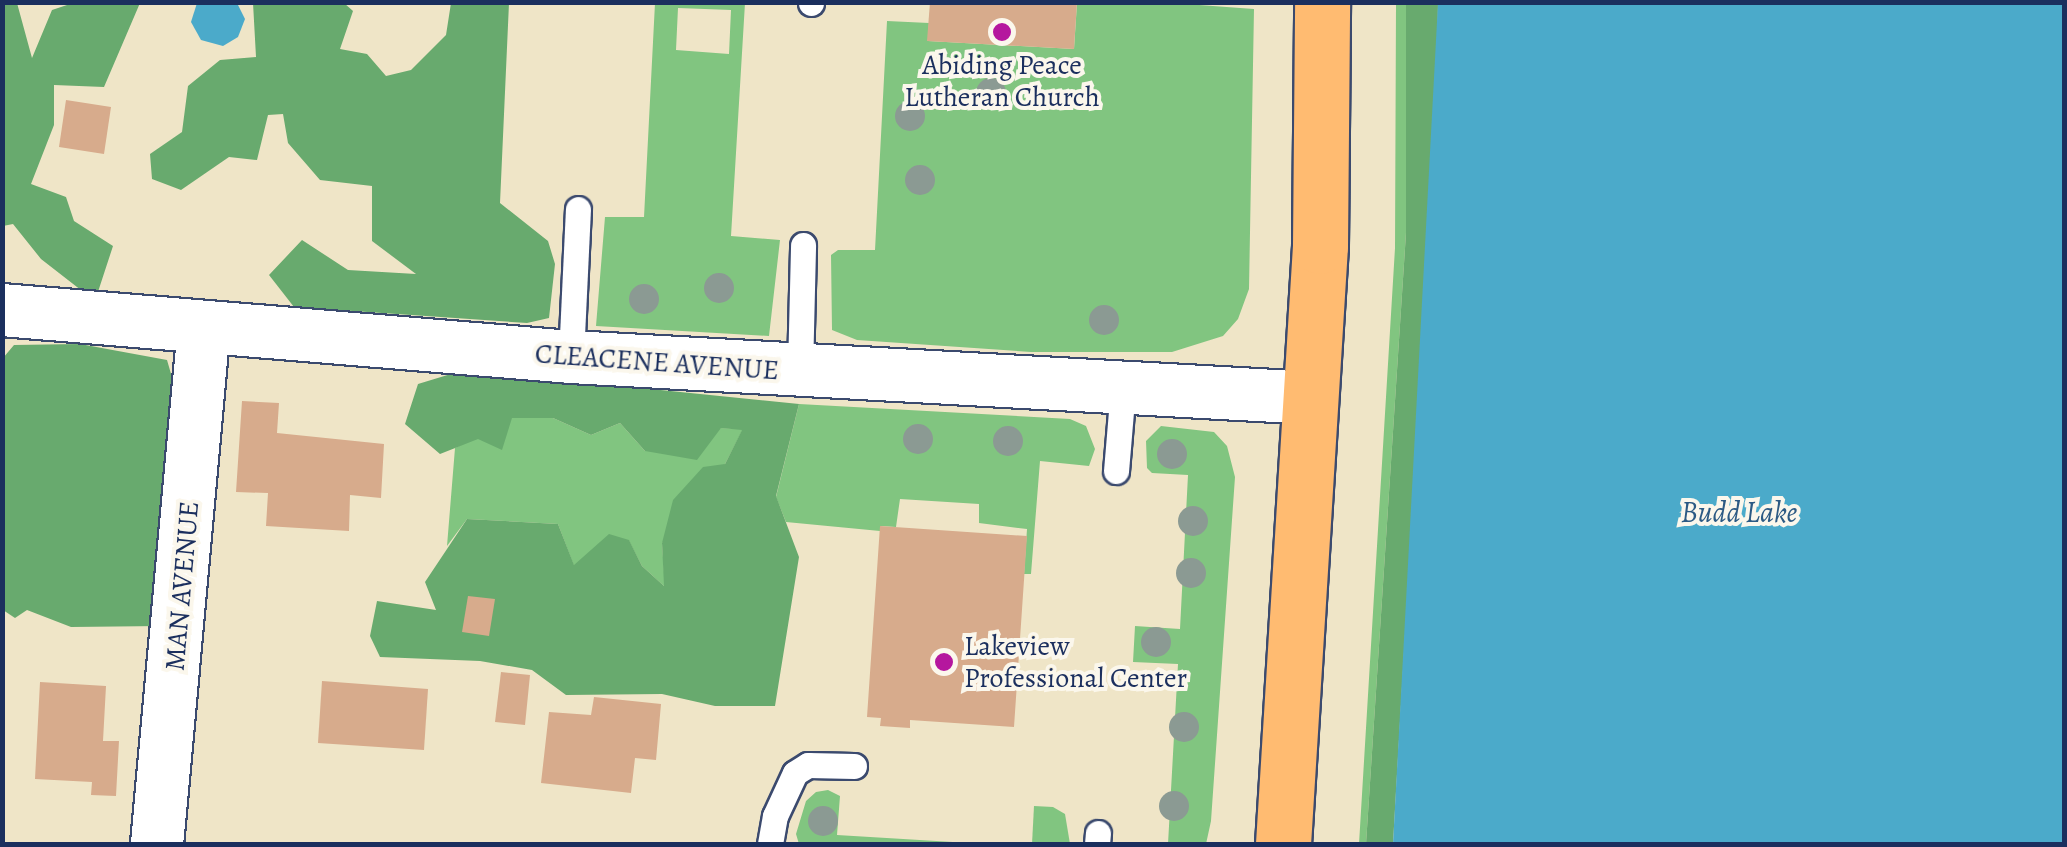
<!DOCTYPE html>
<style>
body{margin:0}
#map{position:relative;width:2067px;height:847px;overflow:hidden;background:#efe5c7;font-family:Alegreya,serif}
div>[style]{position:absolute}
.green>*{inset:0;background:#81c580}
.forest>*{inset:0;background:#68aa6e}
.water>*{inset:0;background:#4baaca}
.building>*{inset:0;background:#d7ab8c}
.roads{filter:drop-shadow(2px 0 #3b4a6e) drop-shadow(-2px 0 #3b4a6e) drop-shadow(0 2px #3b4a6e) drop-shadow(0 -2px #3b4a6e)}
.service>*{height:25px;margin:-12.5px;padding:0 12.5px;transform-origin:12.5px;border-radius:12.5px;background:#fff}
.minor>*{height:52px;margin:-26px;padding:0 26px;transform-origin:26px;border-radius:26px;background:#fff}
.primary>*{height:55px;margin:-27.5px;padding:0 27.5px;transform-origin:27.5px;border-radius:27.5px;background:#ffbb71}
.trees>*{width:30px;height:30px;margin:-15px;border-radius:50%;background:#8b9a93}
.dots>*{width:28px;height:28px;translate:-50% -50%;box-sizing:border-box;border:5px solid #fbf7ec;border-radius:50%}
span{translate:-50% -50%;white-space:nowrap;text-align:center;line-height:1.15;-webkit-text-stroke:8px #fbf7ec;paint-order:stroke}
.poi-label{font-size:28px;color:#1b2f5e}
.left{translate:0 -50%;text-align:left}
.street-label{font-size:28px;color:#1b2f5e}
.water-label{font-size:30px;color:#2c5a84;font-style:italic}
.frame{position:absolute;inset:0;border:5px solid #1b2f5e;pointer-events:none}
</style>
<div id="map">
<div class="green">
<div style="clip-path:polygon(1158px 2px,1254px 9px,1249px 289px,1238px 319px,1223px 336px,1172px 352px,1031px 352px,857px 340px,832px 330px,831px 255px,838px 250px,875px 250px,887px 21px,929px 23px,928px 41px,1074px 49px,1077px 3px)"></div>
<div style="clip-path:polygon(evenodd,655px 3px,745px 3px,731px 236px,780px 240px,769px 336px,596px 326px,605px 217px,644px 217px,655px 3px,678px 8px,731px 10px,729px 54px,676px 50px,678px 8px)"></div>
<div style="clip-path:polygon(1396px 3px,1406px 3px,1406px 233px,1366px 844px,1359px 844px,1395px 248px)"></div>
<div style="clip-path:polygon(799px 404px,1070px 419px,1086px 426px,1095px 449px,1089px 466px,1040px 461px,1031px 574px,1024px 574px,1027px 529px,979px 523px,979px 504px,900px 499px,896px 527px,881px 526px,880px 531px,786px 522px,776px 497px)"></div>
<div style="clip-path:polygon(511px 418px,553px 418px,591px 435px,620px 423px,645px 451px,721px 428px,743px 429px,725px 464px,662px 543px,665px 587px,642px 566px,629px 541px,574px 566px,558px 524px,467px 519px,447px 546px,455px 448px)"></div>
<div style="clip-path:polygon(1161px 426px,1214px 432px,1227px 446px,1235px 477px,1211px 821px,1206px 844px,1168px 844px,1178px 664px,1133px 662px,1135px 626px,1180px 629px,1188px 475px,1152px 473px,1147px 468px,1146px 441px)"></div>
<div style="clip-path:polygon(828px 790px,840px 796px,837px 835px,986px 844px,799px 844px,796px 834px,806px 801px,816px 792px)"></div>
<div style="clip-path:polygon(1034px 806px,1053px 807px,1065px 814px,1070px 844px,1032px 844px)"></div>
</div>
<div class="forest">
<div style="clip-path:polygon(3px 3px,17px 3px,32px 58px,52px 10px,73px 3px,140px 3px,104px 87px,54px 85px,54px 125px,31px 184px,66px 197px,74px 221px,113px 246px,95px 301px,41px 259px,13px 224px,3px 226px)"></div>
<div style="clip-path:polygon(253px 3px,344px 3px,353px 11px,340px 49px,367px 54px,386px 76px,411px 70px,446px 35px,451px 3px,509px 3px,500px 203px,548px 241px,555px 264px,549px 318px,527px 323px,294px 307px,269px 275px,302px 240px,348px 270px,416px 274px,372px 241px,372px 186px,320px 180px,288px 143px,283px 114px,268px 115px,257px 160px,229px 157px,181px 190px,152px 179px,150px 154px,182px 132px,188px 86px,220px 60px,256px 57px)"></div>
<div style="clip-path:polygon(1406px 3px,1438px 3px,1437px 76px,1393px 844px,1366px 844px,1406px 233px)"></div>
<div style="clip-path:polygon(80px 344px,167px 360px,178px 398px,161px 626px,71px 627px,27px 610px,15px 618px,3px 610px,3px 358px,14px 345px)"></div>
<div style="clip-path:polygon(464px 370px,799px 404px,776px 496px,799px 557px,775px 706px,715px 706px,662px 694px,566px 695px,532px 670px,480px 661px,380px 657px,370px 636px,377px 601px,436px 610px,425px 582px,467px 519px,558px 524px,574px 565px,609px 534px,629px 540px,642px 566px,664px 586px,662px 543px,673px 500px,703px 467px,725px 464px,742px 430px,721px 428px,697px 460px,645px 451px,620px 423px,591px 435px,553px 418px,512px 418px,502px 450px,478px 439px,440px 454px,405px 424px,418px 384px)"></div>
</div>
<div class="water">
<div style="clip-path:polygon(197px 3px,237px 3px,245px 19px,238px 37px,223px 46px,201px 40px,191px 22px)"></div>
<div style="clip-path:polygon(1438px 3px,2064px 3px,2064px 844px,1393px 844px)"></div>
</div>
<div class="building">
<div style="clip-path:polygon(930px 2px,1077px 2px,1074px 49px,927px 41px)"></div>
<div style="clip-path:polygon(66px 100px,111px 107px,104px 154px,59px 147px)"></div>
<div style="clip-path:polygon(242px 401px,279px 403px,277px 433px,384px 444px,381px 498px,350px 495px,349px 531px,266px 526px,268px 493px,236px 492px)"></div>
<div style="clip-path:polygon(880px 526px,1027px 536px,1014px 727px,910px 720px,910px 728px,880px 726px,881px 718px,867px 717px)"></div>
<div style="clip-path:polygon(468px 596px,495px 599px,489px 636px,462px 632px)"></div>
<div style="clip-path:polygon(501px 672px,530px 675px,525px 725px,495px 722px)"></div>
<div style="clip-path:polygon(322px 681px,428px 689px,424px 750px,318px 743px)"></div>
<div style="clip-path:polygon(40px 682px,106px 686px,103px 741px,119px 741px,116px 796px,91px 795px,92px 782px,35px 779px)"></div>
<div style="clip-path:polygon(594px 697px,661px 704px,656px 760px,635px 758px,631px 793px,541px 783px,549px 712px,591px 715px)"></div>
</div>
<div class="roads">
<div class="service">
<div style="left:811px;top:2px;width:1px;rotate:90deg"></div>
<div style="left:571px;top:357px;width:148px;rotate:-87.3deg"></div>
<div style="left:800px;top:371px;width:126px;rotate:-88.6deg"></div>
<div style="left:1116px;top:471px;width:84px;rotate:-85.2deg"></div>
<div style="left:770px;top:844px;width:28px;rotate:-80deg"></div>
<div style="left:775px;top:816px;width:47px;rotate:-65.1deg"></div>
<div style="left:795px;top:773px;width:15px;rotate:-32deg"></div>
<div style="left:808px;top:765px;width:46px;rotate:1.2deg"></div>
<div style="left:1097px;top:844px;width:11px;rotate:-85deg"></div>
</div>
<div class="minor">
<div style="left:2px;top:310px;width:571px;rotate:4.72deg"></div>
<div style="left:571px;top:357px;width:742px;rotate:3.17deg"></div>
<div style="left:157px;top:844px;width:519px;rotate:-84.81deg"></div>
</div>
<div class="primary">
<div style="left:1283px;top:844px;width:599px;rotate:-86.46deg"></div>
<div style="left:1320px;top:246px;width:244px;rotate:-89.5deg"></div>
</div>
</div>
<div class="trees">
<div style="left:991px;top:93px"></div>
<div style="left:910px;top:116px"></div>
<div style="left:920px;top:180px"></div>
<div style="left:719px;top:288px"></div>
<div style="left:644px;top:299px"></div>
<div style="left:1104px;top:320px"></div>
<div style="left:918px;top:439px"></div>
<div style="left:1008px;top:441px"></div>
<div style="left:1172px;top:454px"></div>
<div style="left:1193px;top:521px"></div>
<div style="left:1191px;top:573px"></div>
<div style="left:1156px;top:642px"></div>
<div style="left:1184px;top:727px"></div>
<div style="left:1174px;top:806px"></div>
<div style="left:823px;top:821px"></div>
</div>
<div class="dots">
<div style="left:1002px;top:32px;background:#b5179e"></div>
<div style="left:944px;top:662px;background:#b5179e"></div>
</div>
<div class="poi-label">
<span style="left:1002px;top:81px">Abiding Peace<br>Lutheran Church</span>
<span class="left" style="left:964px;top:662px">Lakeview<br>Professional Center</span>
</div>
<div class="street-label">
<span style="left:657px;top:362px;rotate:4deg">CLEACENE AVENUE</span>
<span style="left:182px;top:586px;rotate:-85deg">MAN AVENUE</span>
</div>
<div class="water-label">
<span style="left:1739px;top:512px">Budd Lake</span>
</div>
<div class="frame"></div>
</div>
